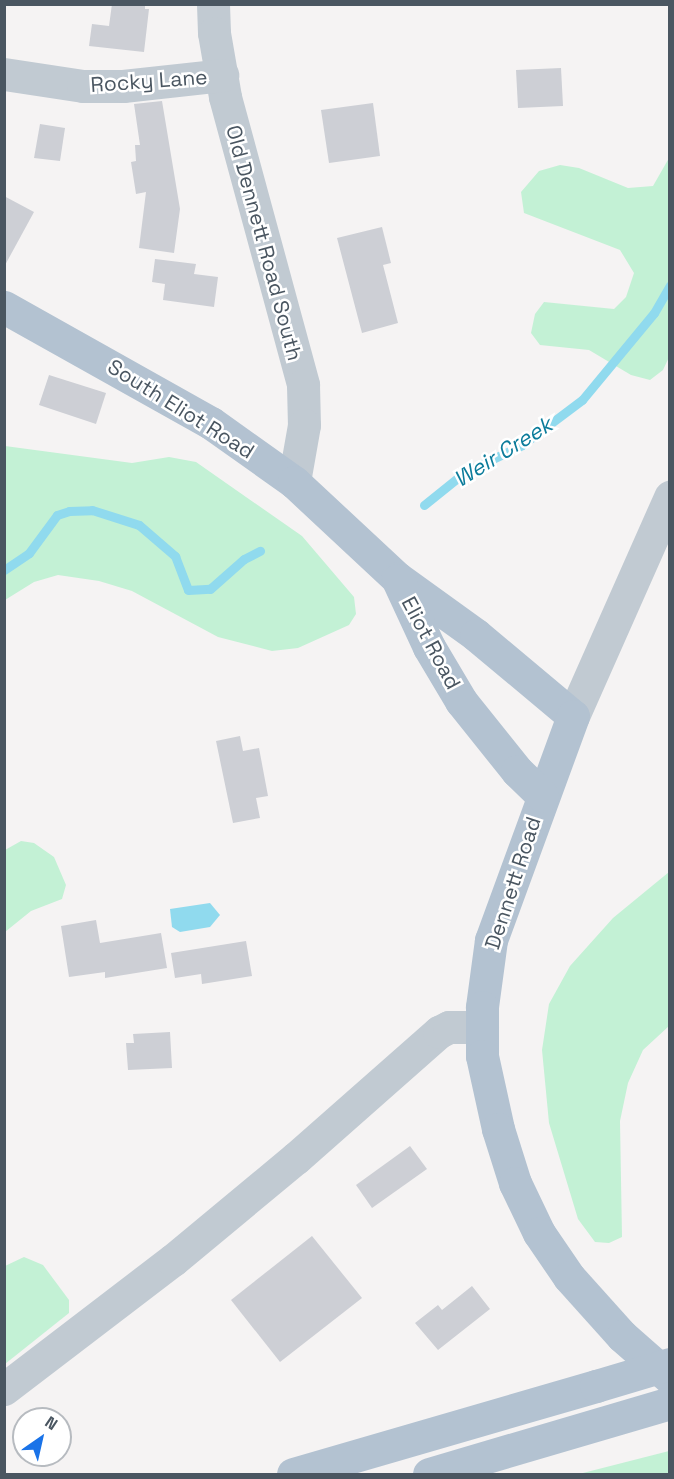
<!DOCTYPE html>
<style>
body{margin:0}
#map{position:relative;width:674px;height:1479px;overflow:hidden;background:#f5f3f3;font-family:"Space Grotesk",sans-serif}
div>[style]{position:absolute}
.green>*{inset:0;background:#c3f1d5}
.water>*{inset:0;background:#90daee}
.stream>*{height:9px;margin:-4.5px;padding:0 4.5px;transform-origin:4.5px;border-radius:4.5px;background:#90daee}
.building>*{inset:0;background:#cdcfd5}
.minor>*{height:33px;margin:-16.5px;padding:0 16.5px;transform-origin:16.5px;border-radius:16.5px;background:#c1cad2}
.major>*{height:33px;margin:-16.5px;padding:0 16.5px;transform-origin:16.5px;border-radius:16.5px;background:#b3c2d1}
.major-bridge>*{height:33px;margin:-16.5px;padding:0 16.5px;transform-origin:16.5px;border-radius:16.5px;background:#b3c2d1}
span{translate:-50% -50%;white-space:nowrap;text-align:center;line-height:1.15;-webkit-text-stroke:5px #fff;paint-order:stroke}
.street-label{font-size:21px;color:#4a5661}
.water-label{font-size:22px;color:#0c7c9b;font-style:italic}
.frame{position:absolute;inset:0;border:6px solid #4a5661;pointer-events:none}
.north{position:absolute;left:12px;top:1407px;width:60px;height:60px;box-sizing:border-box;background:#fff;border:2px solid #b7bbc0;border-radius:50%;rotate:34deg;font-size:16px;font-weight:700;line-height:24px;text-align:center;color:#4a5661}
.north::after{content:'';display:block;margin:auto;width:21px;height:27px;background:#1a73e8;clip-path:polygon(50% 0,100% 100%,50% 72%,0 100%)}
</style>
<div id="map">
<div class="green">
<div style="clip-path:polygon(669px 158px,670px 355px,663px 370px,650px 380px,631px 375px,589px 350px,540px 345px,531px 333px,535px 314px,544px 302px,614px 309px,626px 297px,634px 273px,620px 250px,524px 213px,521px 192px,539px 171px,560px 165px,579px 168px,628px 188px,653px 186px)"></div>
<div style="clip-path:polygon(5px 446px,132px 463px,169px 457px,196px 462px,302px 536px,354px 597px,356px 614px,349px 625px,298px 648px,272px 651px,218px 637px,132px 591px,99px 581px,58px 575px,34px 582px,5px 600px)"></div>
<div style="clip-path:polygon(21px 841px,34px 843px,54px 857px,66px 885px,62px 899px,31px 911px,5px 932px,5px 850px)"></div>
<div style="clip-path:polygon(669px 872px,669px 1026px,643px 1050px,628px 1083px,620px 1121px,622px 1237px,609px 1243px,595px 1242px,578px 1219px,549px 1123px,542px 1050px,549px 1004px,570px 966px,613px 918px)"></div>
<div style="clip-path:polygon(24px 1257px,43px 1265px,69px 1300px,69px 1313px,5px 1364px,5px 1266px)"></div>
<div style="clip-path:polygon(669px 1451px,669px 1474px,579px 1474px)"></div>
</div>
<div class="water">
<div style="clip-path:polygon(210px 903px,220px 915px,210px 927px,180px 932px,172px 927px,170px 909px)"></div>
</div>
<div class="stream">
<div style="left:424px;top:505px;width:53px;rotate:-38.8deg"></div>
<div style="left:465px;top:472px;width:63px;rotate:-25.3deg"></div>
<div style="left:522px;top:445px;width:75px;rotate:-36.9deg"></div>
<div style="left:582px;top:400px;width:113px;rotate:-50.4deg"></div>
<div style="left:654px;top:313px;width:32px;rotate:-60deg"></div>
<div style="left:4px;top:570px;width:30px;rotate:-34deg"></div>
<div style="left:29px;top:553px;width:47px;rotate:-53.6deg"></div>
<div style="left:57px;top:515px;width:13px;rotate:-18deg"></div>
<div style="left:69px;top:511px;width:23px;rotate:-2deg"></div>
<div style="left:92px;top:510px;width:49px;rotate:17.7deg"></div>
<div style="left:139px;top:525px;width:48px;rotate:40.7deg"></div>
<div style="left:175px;top:556px;width:36px;rotate:69deg"></div>
<div style="left:188px;top:590px;width:22px;rotate:-3deg"></div>
<div style="left:210px;top:589px;width:45px;rotate:-41.4deg"></div>
<div style="left:244px;top:559px;width:18px;rotate:-27deg"></div>
</div>
<div class="building">
<div style="clip-path:polygon(112px 4px,145px 4px,145px 9px,149px 9px,144px 52px,89px 46px,92px 24px,109px 26px)"></div>
<div style="clip-path:polygon(561px 68px,563px 106px,518px 108px,516px 70px)"></div>
<div style="clip-path:polygon(162px 101px,180px 209px,174px 253px,139px 248px,146px 192px,136px 194px,131px 162px,136px 161px,135px 145px,140px 145px,134px 104px)"></div>
<div style="clip-path:polygon(373px 103px,380px 156px,329px 163px,321px 110px)"></div>
<div style="clip-path:polygon(40px 124px,65px 128px,60px 161px,34px 158px)"></div>
<div style="clip-path:polygon(4px 196px,34px 212px,4px 267px)"></div>
<div style="clip-path:polygon(382px 227px,391px 263px,383px 265px,398px 323px,362px 333px,337px 238px)"></div>
<div style="clip-path:polygon(155px 259px,196px 264px,194px 274px,218px 277px,214px 307px,163px 300px,165px 284px,152px 282px)"></div>
<div style="clip-path:polygon(49px 375px,106px 393px,96px 424px,39px 405px)"></div>
<div style="clip-path:polygon(240px 736px,243px 751px,259px 748px,268px 796px,256px 798px,260px 818px,233px 823px,216px 741px)"></div>
<div style="clip-path:polygon(96px 920px,100px 943px,161px 933px,167px 968px,105px 978px,105px 972px,69px 977px,61px 926px)"></div>
<div style="clip-path:polygon(246px 941px,252px 976px,202px 984px,201px 974px,175px 978px,171px 953px)"></div>
<div style="clip-path:polygon(170px 1032px,172px 1068px,128px 1070px,126px 1043px,134px 1043px,133px 1034px)"></div>
<div style="clip-path:polygon(410px 1146px,427px 1169px,372px 1208px,356px 1185px)"></div>
<div style="clip-path:polygon(312px 1236px,362px 1298px,280px 1362px,231px 1300px)"></div>
<div style="clip-path:polygon(472px 1286px,490px 1309px,438px 1350px,415px 1323px,438px 1305px,442px 1310px)"></div>
</div>
<div class="minor">
<div style="left:213px;top:4px;width:29px;rotate:88deg"></div>
<div style="left:214px;top:33px;width:65px;rotate:80.2deg"></div>
<div style="left:225px;top:97px;width:298px;rotate:74.8deg"></div>
<div style="left:303px;top:385px;width:40px;rotate:88.6deg"></div>
<div style="left:304px;top:425px;width:58px;rotate:100deg"></div>
<div style="left:4px;top:74px;width:80px;rotate:8.6deg"></div>
<div style="left:83px;top:86px;width:40px"></div>
<div style="left:123px;top:86px;width:100px;rotate:-6.3deg"></div>
<div style="left:573px;top:716px;width:240px;rotate:-66.1deg"></div>
<div style="left:4px;top:1389px;width:213px;rotate:-37.4deg"></div>
<div style="left:173px;top:1260px;width:160px;rotate:-39.7deg"></div>
<div style="left:296px;top:1158px;width:191px;rotate:-41.4deg"></div>
<div style="left:439px;top:1032px;width:11px;rotate:-27deg"></div>
<div style="left:449px;top:1027px;width:33px"></div>
</div>
<div class="major">
<div style="left:4px;top:307px;width:237px;rotate:29.3deg"></div>
<div style="left:211px;top:423px;width:102px;rotate:35.4deg"></div>
<div style="left:294px;top:482px;width:141px;rotate:43deg"></div>
<div style="left:397px;top:578px;width:97px;rotate:35.8deg"></div>
<div style="left:476px;top:635px;width:126px;rotate:39.9deg"></div>
<div style="left:573px;top:716px;width:239px;rotate:110.1deg"></div>
<div style="left:491px;top:940px;width:68px;rotate:97.7deg"></div>
<div style="left:482px;top:1007px;width:49px;rotate:90deg"></div>
<div style="left:482px;top:1056px;width:75px;rotate:77.6deg"></div>
<div style="left:498px;top:1129px;width:57px;rotate:72.5deg"></div>
<div style="left:515px;top:1183px;width:55px;rotate:64.4deg"></div>
<div style="left:539px;top:1233px;width:53px;rotate:55.7deg"></div>
<div style="left:569px;top:1277px;width:79px;rotate:48.1deg"></div>
<div style="left:622px;top:1336px;width:64px;rotate:41.2deg"></div>
<div style="left:398px;top:580px;width:74px;rotate:65.2deg"></div>
<div style="left:429px;top:647px;width:63px;rotate:59.3deg"></div>
<div style="left:461px;top:701px;width:90px;rotate:51.3deg"></div>
<div style="left:517px;top:771px;width:35px;rotate:44deg"></div>
<div style="left:293px;top:1474px;width:316px;rotate:-16.2deg"></div>
<div style="left:429px;top:1474px;width:251px;rotate:-16.4deg"></div>
</div>
<div class="major-bridge">
<div style="left:596px;top:1386px;width:77px;rotate:-16.6deg"></div>
</div>
<div class="street-label">
<span style="left:149px;top:81px;rotate:-4deg">Rocky Lane</span>
<span style="left:264px;top:243px;rotate:75deg">Old Dennett Road South</span>
<span style="left:181px;top:409px;rotate:32deg">South Eliot Road</span>
<span style="left:431px;top:643px;rotate:62deg">Eliot Road</span>
<span style="left:513px;top:883px;rotate:-72deg">Dennett Road</span>
</div>
<div class="water-label">
<span style="left:503px;top:452px;rotate:-32deg">Weir Creek</span>
</div>
<div class="frame"></div>
<div class="north">N</div>
</div>
